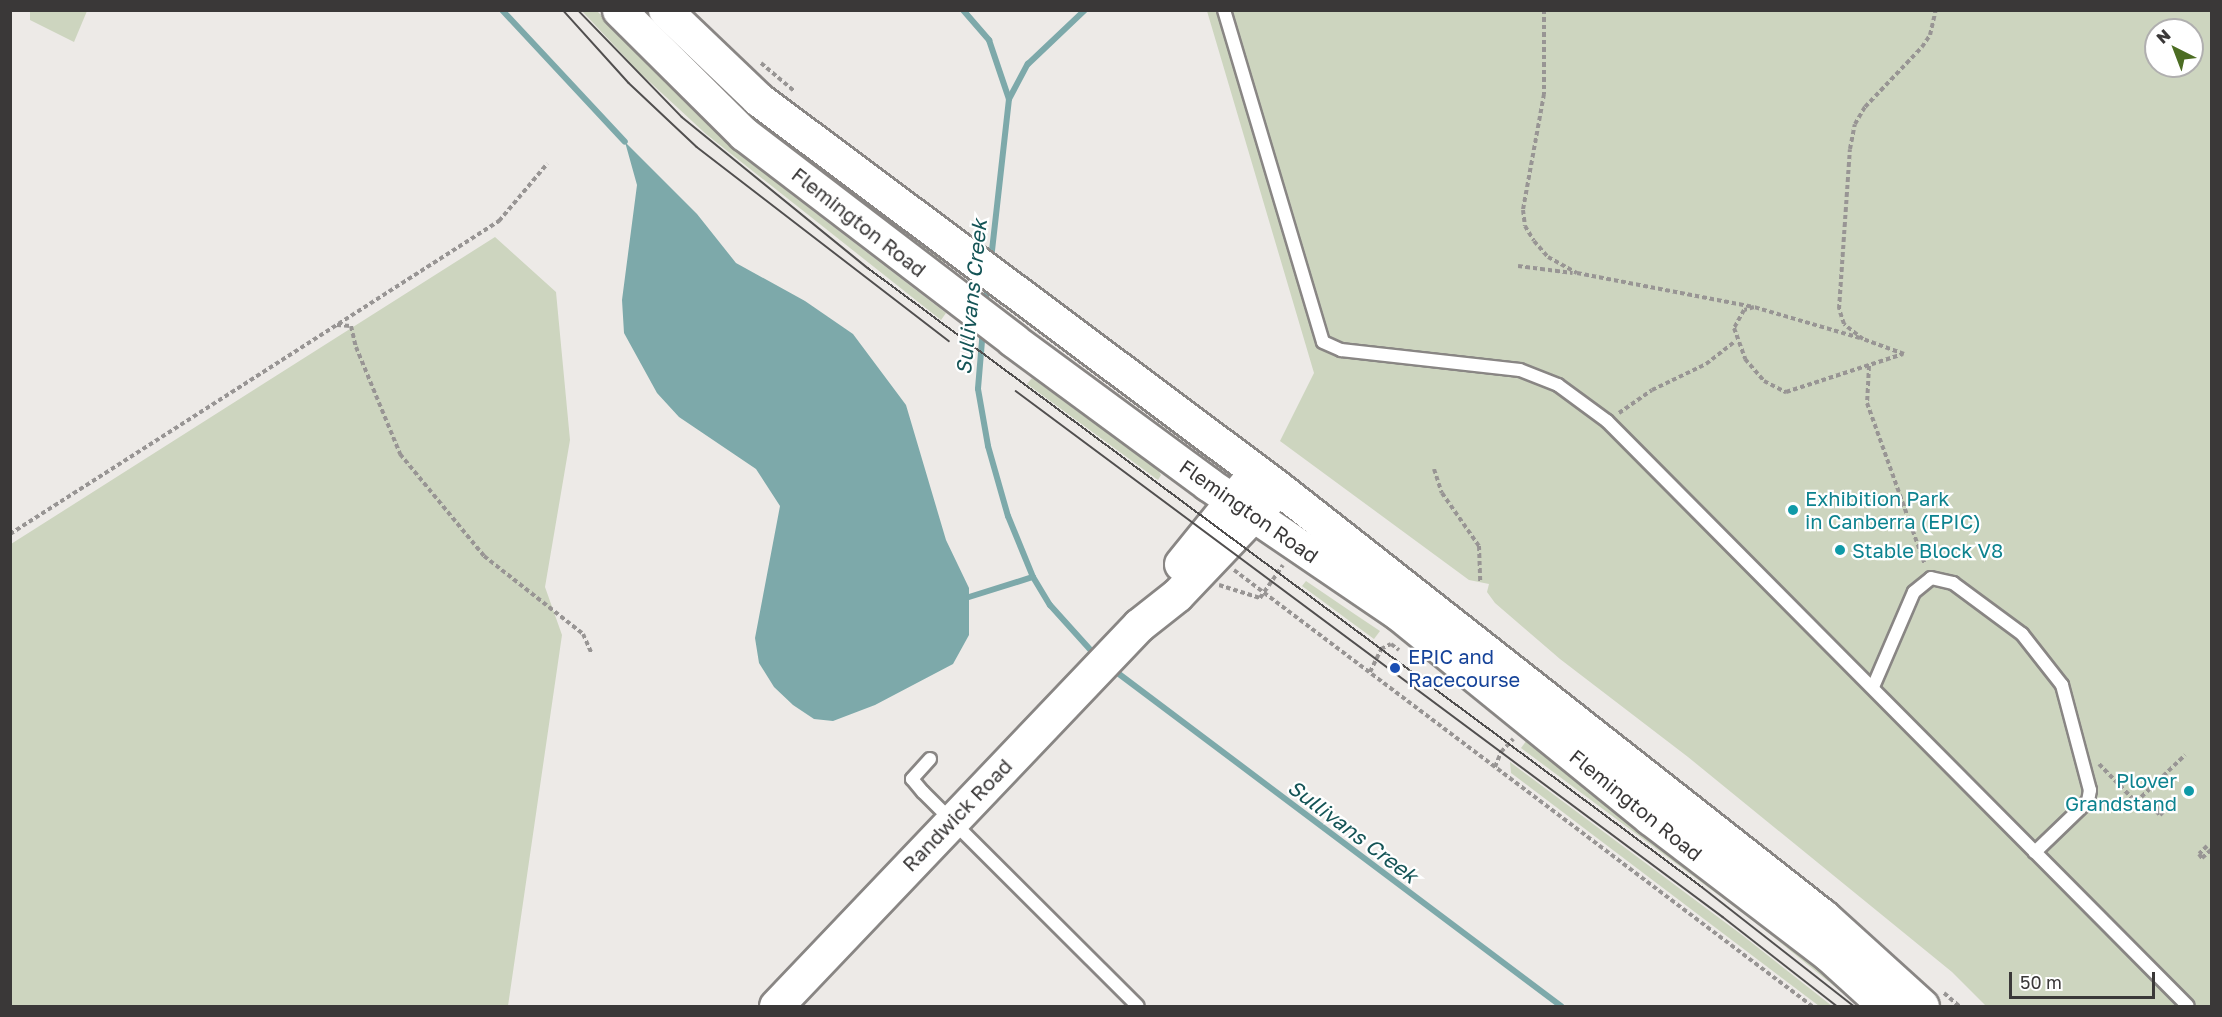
<!DOCTYPE html>
<style>
body{margin:0}
#map{position:relative;width:2222px;height:1017px;overflow:hidden;background:#edeae7;font-family:"Golos Text",sans-serif}
div>[style]{position:absolute}
.green>*{inset:0;background:#cdd5bf}
.water>*{inset:0;background:#7da9aa}
.stream>*{height:6px;margin:-3px;padding:0 3px;transform-origin:3px;border-radius:3px;background:#7da9aa}
.path>*{height:4px;margin-top:-2px;transform-origin:0;background:repeating-linear-gradient(90deg,#989594 0 4.5px,transparent 0 7.5px)}
.roads{filter:drop-shadow(2px 0 #898684) drop-shadow(-2px 0 #898684) drop-shadow(0 2px #898684) drop-shadow(0 -2px #898684)}
.lane>*{height:12px;margin:-6px;padding:0 6px;transform-origin:6px;border-radius:6px;background:#fff}
.secondary>*{height:33px;margin:-16.5px;padding:0 16.5px;transform-origin:16.5px;border-radius:16.5px;background:#fff}
.tram>*{height:1.5px;margin:-0.75px;padding:0 0.75px;transform-origin:0.75px;border-radius:0.75px;background:#514f4f}
.dots>*{width:16px;height:16px;translate:-50% -50%;box-sizing:border-box;border:3px solid #fff;border-radius:50%}
span{translate:-50% -50%;white-space:nowrap;text-align:center;line-height:1.15;-webkit-text-stroke:4.5px #fff;paint-order:stroke}
.street-label{font-size:20px;color:#3a3838}
.culture-label{font-size:20px;color:#0d838f}
.left{translate:0 -50%;text-align:left}
.right{translate:-100% -50%;text-align:right}
.transit-label{font-size:20px;color:#164399}
.water-label{font-size:21px;color:#145456;font-style:italic}
.frame{position:absolute;inset:0;border:12px solid #3a3838;pointer-events:none}
.north{position:absolute;left:2144px;top:18px;width:60px;height:60px;box-sizing:border-box;background:#fff;border:2px solid #b0afaf;border-radius:50%;rotate:318deg;font-size:16px;font-weight:700;line-height:24px;text-align:center;color:#3a3838}
.north::after{content:'';display:block;margin:auto;width:21px;height:27px;background:#4c6d23;clip-path:polygon(50% 0,100% 100%,50% 72%,0 100%)}
.scale{position:absolute;left:2009px;top:972px;width:146px;height:27px;box-sizing:border-box;border:3px solid #3a3838;border-top:0;padding-left:8px;font-size:18px;line-height:21px;white-space:nowrap;color:#3a3838;-webkit-text-stroke:4px #fff;paint-order:stroke}
</style>
<div id="map">
<div class="green">
<div style="clip-path:polygon(30px 11px,30px 10px,87px 11px,74px 42px,30px 20px)"></div>
<div style="clip-path:polygon(582px 11px,597px 11px,712px 126px,792px 195px,946px 313px,941px 320px,706px 134px,639px 72px)"></div>
<div style="clip-path:polygon(634px 11px,650px 11px,947px 257px,945px 260px,940px 263px,804px 168px)"></div>
<div style="clip-path:polygon(evenodd,1207px 11px,2211px 11px,2211px 1006px,1986px 1006px,1952px 972px,1688px 757px,1560px 659px,1495px 603px,1487px 592px,1489px 584px,1469px 580px,1280px 441px,1314px 373px,1207px 11px,2156px 30px,2192px 30px,2192px 66px,2156px 66px,2156px 30px)"></div>
<div style="clip-path:polygon(495px 237px,556px 292px,570px 440px,545px 587px,562px 635px,508px 1006px,11px 1006px,11px 544px)"></div>
<div style="clip-path:polygon(1032px 378px,1158px 470px,1161px 475px,1158px 480px,1027px 384px)"></div>
<div style="clip-path:polygon(1306px 581px,1356px 615px,1380px 631px,1374px 639px,1302px 586px)"></div>
<div style="clip-path:polygon(1529px 737px,1873px 1006px,1859px 1006px,1756px 923px,1521px 748px)"></div>
<div style="clip-path:polygon(1510px 762px,1742px 935px,1832px 1006px,1819px 1006px,1511px 773px)"></div>
</div>
<div class="water">
<div style="clip-path:polygon(625px 142px,697px 214px,736px 263px,805px 301px,853px 334px,906px 405px,946px 540px,969px 588px,969px 635px,953px 664px,875px 705px,833px 721px,814px 719px,793px 705px,774px 687px,759px 663px,755px 638px,780px 506px,756px 469px,679px 417px,657px 393px,624px 333px,622px 300px,637px 185px)"></div>
</div>
<div class="stream">
<div style="left:502px;top:10px;width:180px;rotate:47deg"></div>
<div style="left:963px;top:10px;width:40px;rotate:49deg"></div>
<div style="left:989px;top:40px;width:62px;rotate:71.3deg"></div>
<div style="left:1009px;top:99px;width:161px;rotate:96.4deg"></div>
<div style="left:1009px;top:99px;width:40px;rotate:-62deg"></div>
<div style="left:1028px;top:64px;width:79px;rotate:-43.5deg"></div>
<div style="left:985px;top:307px;width:23px;rotate:-83deg"></div>
<div style="left:983px;top:329px;width:60px;rotate:94.8deg"></div>
<div style="left:978px;top:389px;width:58px;rotate:80deg"></div>
<div style="left:988px;top:446px;width:73px;rotate:74.1deg"></div>
<div style="left:1008px;top:516px;width:66px;rotate:67.7deg"></div>
<div style="left:1033px;top:577px;width:33px;rotate:59deg"></div>
<div style="left:1050px;top:605px;width:69px;rotate:48deg"></div>
<div style="left:969px;top:597px;width:67px;rotate:-17.4deg"></div>
<div style="left:1111px;top:668px;width:563px;rotate:36.91deg"></div>
</div>
<div class="path">
<div style="left:1544px;top:10px;width:84px;rotate:90deg"></div>
<div style="left:1544px;top:94px;width:118px;rotate:100.3deg"></div>
<div style="left:1523px;top:210px;width:16px;rotate:83deg"></div>
<div style="left:1525px;top:226px;width:17px;rotate:59deg"></div>
<div style="left:1534px;top:241px;width:21px;rotate:49deg"></div>
<div style="left:1548px;top:257px;width:33px;rotate:29deg"></div>
<div style="left:1577px;top:273px;width:180px;rotate:10.9deg"></div>
<div style="left:761px;top:63px;width:43px;rotate:40.3deg"></div>
<div style="left:1518px;top:266px;width:55px;rotate:7.3deg"></div>
<div style="left:337px;top:325px;width:14px;rotate:4deg"></div>
<div style="left:351px;top:326px;width:22px;rotate:77deg"></div>
<div style="left:356px;top:347px;width:116px;rotate:67.6deg"></div>
<div style="left:400px;top:454px;width:132px;rotate:50.5deg"></div>
<div style="left:484px;top:556px;width:126px;rotate:38.2deg"></div>
<div style="left:583px;top:634px;width:22px;rotate:66deg"></div>
<div style="left:1860px;top:338px;width:110px;rotate:-163.7deg"></div>
<div style="left:1754px;top:307px;width:10px;rotate:163deg"></div>
<div style="left:1744px;top:310px;width:21px;rotate:119deg"></div>
<div style="left:1734px;top:328px;width:33px;rotate:70deg"></div>
<div style="left:1745px;top:359px;width:29px;rotate:49deg"></div>
<div style="left:1764px;top:381px;width:25px;rotate:27deg"></div>
<div style="left:1786px;top:392px;width:123px;rotate:-18deg"></div>
<div style="left:1904px;top:354px;width:44px;rotate:-159.9deg"></div>
<div style="left:1863px;top:339px;width:24px;rotate:-142deg"></div>
<div style="left:1844px;top:324px;width:16px;rotate:-108deg"></div>
<div style="left:1839px;top:309px;width:160px;rotate:-86.1deg"></div>
<div style="left:1850px;top:149px;width:25px;rotate:-79deg"></div>
<div style="left:1855px;top:124px;width:20px;rotate:-60deg"></div>
<div style="left:1865px;top:107px;width:83px;rotate:-46.5deg"></div>
<div style="left:1922px;top:47px;width:14px;rotate:-56deg"></div>
<div style="left:1930px;top:35px;width:26px;rotate:-77deg"></div>
<div style="left:1869px;top:366px;width:37px;rotate:93deg"></div>
<div style="left:1867px;top:403px;width:172px;rotate:70.3deg"></div>
<div style="left:1619px;top:413px;width:40px;rotate:-34.9deg"></div>
<div style="left:1652px;top:390px;width:60px;rotate:-25.7deg"></div>
<div style="left:1706px;top:364px;width:37px;rotate:-38deg"></div>
<div style="left:1434px;top:469px;width:25px;rotate:72deg"></div>
<div style="left:1442px;top:493px;width:65px;rotate:55.1deg"></div>
<div style="left:1479px;top:546px;width:36px;rotate:88deg"></div>
<div style="left:10px;top:534px;width:581px;rotate:-32.62deg"></div>
<div style="left:499px;top:221px;width:75px;rotate:-49.9deg"></div>
<div style="left:1234px;top:570px;width:724px;rotate:37.03deg"></div>
<div style="left:1219px;top:585px;width:43px;rotate:17.6deg"></div>
<div style="left:1260px;top:598px;width:40px;rotate:-55.1deg"></div>
<div style="left:1370px;top:672px;width:25px;rotate:-64deg"></div>
<div style="left:1381px;top:649px;width:11px;rotate:-27deg"></div>
<div style="left:1391px;top:644px;width:10px;rotate:37deg"></div>
<div style="left:2099px;top:764px;width:53px;rotate:45.8deg"></div>
<div style="left:2136px;top:802px;width:68px;rotate:-43.8deg"></div>
<div style="left:1495px;top:767px;width:16px;rotate:-68deg"></div>
<div style="left:1501px;top:752px;width:18px;rotate:-47deg"></div>
<div style="left:2165px;top:802px;width:13px;rotate:135deg"></div>
<div style="left:2156px;top:811px;width:6px;rotate:45deg"></div>
<div style="left:2160px;top:815px;width:21px;rotate:-45deg"></div>
<div style="left:2207px;top:846px;width:11px;rotate:135deg"></div>
<div style="left:2199px;top:854px;width:5px;rotate:53deg"></div>
<div style="left:2202px;top:858px;width:13px;rotate:-42deg"></div>
<div style="left:1944px;top:993px;width:20px;rotate:41deg"></div>
</div>
<div class="roads">
<div class="lane">
<div style="left:1224px;top:10px;width:346px;rotate:73.4deg"></div>
<div style="left:1323px;top:342px;width:20px;rotate:24deg"></div>
<div style="left:1341px;top:350px;width:180px;rotate:6.4deg"></div>
<div style="left:1520px;top:370px;width:41px;rotate:21.5deg"></div>
<div style="left:1558px;top:385px;width:61px;rotate:36.3deg"></div>
<div style="left:1607px;top:421px;width:824px;rotate:45.2deg"></div>
<div style="left:1873px;top:687px;width:103px;rotate:-66.7deg"></div>
<div style="left:1914px;top:592px;width:22px;rotate:-39deg"></div>
<div style="left:1931px;top:578px;width:23px;rotate:13deg"></div>
<div style="left:1953px;top:583px;width:86px;rotate:36.5deg"></div>
<div style="left:2022px;top:634px;width:65px;rotate:51.9deg"></div>
<div style="left:2062px;top:685px;width:109px;rotate:75.1deg"></div>
<div style="left:2090px;top:790px;width:11px;rotate:100deg"></div>
<div style="left:2088px;top:801px;width:74px;rotate:136.1deg"></div>
<div style="left:930px;top:759px;width:27px;rotate:132deg"></div>
<div style="left:912px;top:779px;width:17px;rotate:50deg"></div>
<div style="left:923px;top:792px;width:303px;rotate:44.9deg"></div>
</div>
<div class="secondary">
<div style="left:619px;top:10px;width:176px;rotate:44.8deg"></div>
<div style="left:744px;top:134px;width:339px;rotate:37.4deg"></div>
<div style="left:1013px;top:340px;width:242px;rotate:36.4deg"></div>
<div style="left:1208px;top:484px;width:230px;rotate:34.2deg"></div>
<div style="left:1398px;top:613px;width:325px;rotate:39.1deg"></div>
<div style="left:1650px;top:818px;width:225px;rotate:37.4deg"></div>
<div style="left:1829px;top:955px;width:76px;rotate:42.3deg"></div>
<div style="left:665px;top:10px;width:129px;rotate:43.7deg"></div>
<div style="left:758px;top:99px;width:648px;rotate:36.78deg"></div>
<div style="left:1277px;top:487px;width:696px;rotate:38.17deg"></div>
<div style="left:1824px;top:917px;width:132px;rotate:42.2deg"></div>
<div style="left:1181px;top:564px;width:102px;rotate:-51deg"></div>
<div style="left:776px;top:1006px;width:526px;rotate:-46.39deg"></div>
<div style="left:1139px;top:625px;width:48px;rotate:-38.3deg"></div>
<div style="left:1177px;top:595px;width:134px;rotate:-46.5deg"></div>
</div>
</div>
<div class="tram">
<div style="left:563px;top:10px;width:98px;rotate:47.9deg"></div>
<div style="left:629px;top:83px;width:93px;rotate:43.3deg"></div>
<div style="left:697px;top:147px;width:318px;rotate:37.6deg"></div>
<div style="left:578px;top:10px;width:149px;rotate:45.8deg"></div>
<div style="left:682px;top:117px;width:240px;rotate:39.1deg"></div>
<div style="left:868px;top:268px;width:1039px;rotate:36.58deg"></div>
<div style="left:1702px;top:887px;width:193px;rotate:38.1deg"></div>
<div style="left:1016px;top:391px;width:881px;rotate:36.65deg"></div>
<div style="left:1723px;top:917px;width:145px;rotate:38deg"></div>
</div>
<div class="dots">
<div style="left:1793px;top:510px;background:#0f9aa8"></div>
<div style="left:1840px;top:550px;background:#0f9aa8"></div>
<div style="left:1395px;top:668px;background:#1a4fb4"></div>
<div style="left:2189px;top:791px;background:#0f9aa8"></div>
</div>
<div class="street-label">
<span style="left:859px;top:222px;rotate:38deg">Flemington Road</span>
<span style="left:1249px;top:511px;rotate:35deg">Flemington Road</span>
<span style="left:1636px;top:805px;rotate:39deg">Flemington Road</span>
<span style="left:957px;top:815px;rotate:-46deg">Randwick Road</span>
</div>
<div class="culture-label">
<span class="left" style="left:1805px;top:510px">Exhibition Park<br>in Canberra (EPIC)</span>
<span class="left" style="left:1852px;top:550px">Stable Block V8</span>
<span class="right" style="left:2177px;top:792px">Plover<br>Grandstand</span>
</div>
<div class="transit-label">
<span class="left" style="left:1408px;top:668px">EPIC and<br>Racecourse</span>
</div>
<div class="water-label">
<span style="left:971px;top:297px;rotate:-84deg">Sullivans Creek</span>
<span style="left:1353px;top:831px;rotate:37deg">Sullivans Creek</span>
</div>
<div class="frame"></div>
<div class="north">N</div>
<div class="scale">50 m</div>
</div>
